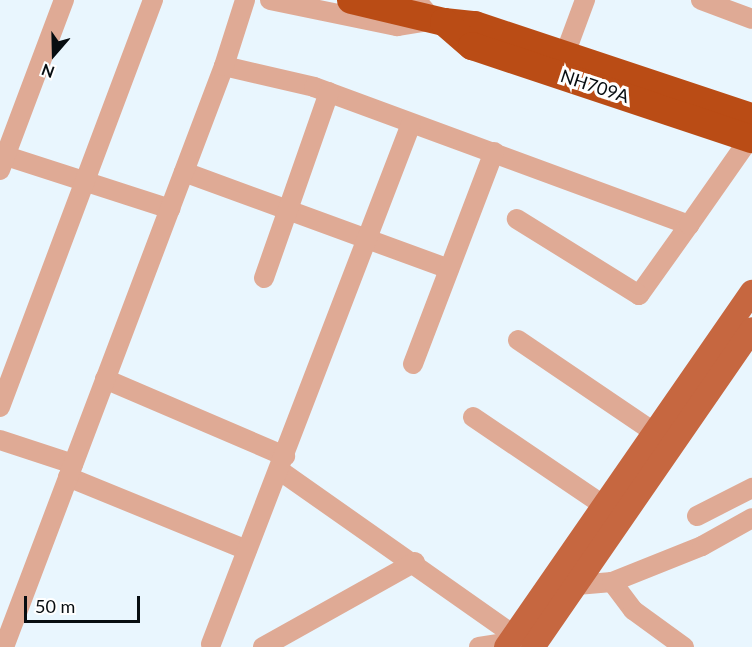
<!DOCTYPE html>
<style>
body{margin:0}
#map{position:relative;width:752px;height:647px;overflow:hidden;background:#e9f6fe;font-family:Lato,sans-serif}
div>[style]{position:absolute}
.minor>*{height:20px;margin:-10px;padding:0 10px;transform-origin:10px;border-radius:10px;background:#dfaa95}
.major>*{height:24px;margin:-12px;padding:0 12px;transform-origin:12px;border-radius:12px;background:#c66740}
.highway>*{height:28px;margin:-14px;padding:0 14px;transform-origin:14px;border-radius:14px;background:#ba4c15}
span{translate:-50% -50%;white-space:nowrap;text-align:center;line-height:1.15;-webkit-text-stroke:6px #fff;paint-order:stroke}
.street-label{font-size:18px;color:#070d11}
.north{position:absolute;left:24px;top:24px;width:60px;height:60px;-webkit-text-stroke:4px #fff;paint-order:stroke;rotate:200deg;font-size:16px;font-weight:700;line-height:24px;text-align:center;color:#070d11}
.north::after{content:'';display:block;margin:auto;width:21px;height:27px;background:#070d11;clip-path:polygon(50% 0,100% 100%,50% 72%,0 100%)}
.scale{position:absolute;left:24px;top:596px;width:116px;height:27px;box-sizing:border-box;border:3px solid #070d11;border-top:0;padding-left:8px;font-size:18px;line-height:21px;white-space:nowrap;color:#070d11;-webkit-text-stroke:4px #fff;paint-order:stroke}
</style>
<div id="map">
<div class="minor">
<div style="left:270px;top:0;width:130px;rotate:11.6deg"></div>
<div style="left:397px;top:26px;width:36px;rotate:-9deg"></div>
<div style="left:433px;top:20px;width:26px;rotate:-130deg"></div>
<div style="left:701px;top:0;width:54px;rotate:20.4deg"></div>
<div style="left:565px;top:54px;width:58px;rotate:-69.7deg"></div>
<div style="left:224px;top:66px;width:92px;rotate:13.1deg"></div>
<div style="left:314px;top:87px;width:400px;rotate:20.2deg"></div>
<div style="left:689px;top:225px;width:86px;rotate:125.5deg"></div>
<div style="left:639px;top:295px;width:144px;rotate:-148.1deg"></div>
<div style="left:0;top:154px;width:179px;rotate:17.9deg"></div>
<div style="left:0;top:170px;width:182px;rotate:-69.4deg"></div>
<div style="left:184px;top:172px;width:282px;rotate:20.1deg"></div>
<div style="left:689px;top:225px;width:106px;rotate:-55deg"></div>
<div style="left:264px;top:278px;width:197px;rotate:-70.7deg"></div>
<div style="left:518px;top:340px;width:180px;rotate:34.1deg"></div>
<div style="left:413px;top:364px;width:227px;rotate:-69.1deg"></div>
<div style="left:105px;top:379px;width:196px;rotate:23.2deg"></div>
<div style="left:0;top:407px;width:435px;rotate:-69.4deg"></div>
<div style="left:473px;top:417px;width:171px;rotate:34.1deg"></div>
<div style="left:0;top:440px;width:77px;rotate:18.2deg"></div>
<div style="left:279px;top:470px;width:301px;rotate:35.1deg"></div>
<div style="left:68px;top:477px;width:193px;rotate:22.2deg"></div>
<div style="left:697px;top:516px;width:62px;rotate:-27deg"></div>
<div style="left:612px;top:582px;width:35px;rotate:53deg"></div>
<div style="left:633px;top:610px;width:63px;rotate:36deg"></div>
<div style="left:565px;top:586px;width:47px;rotate:-4.9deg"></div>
<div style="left:612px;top:582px;width:97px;rotate:-21.8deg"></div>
<div style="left:702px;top:546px;width:57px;rotate:-29.2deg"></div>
<div style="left:211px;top:644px;width:557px;rotate:-68.96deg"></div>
<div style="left:4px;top:647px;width:621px;rotate:-69.26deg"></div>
<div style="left:224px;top:66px;width:69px;rotate:-72.3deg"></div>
<div style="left:263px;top:647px;width:174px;rotate:-29.2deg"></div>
<div style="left:479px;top:647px;width:31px;rotate:-9deg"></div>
</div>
<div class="major">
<div style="left:506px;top:647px;width:432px;rotate:-55.3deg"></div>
<div style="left:533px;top:647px;width:386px;rotate:-55.4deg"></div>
</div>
<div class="highway">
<div style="left:351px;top:0;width:96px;rotate:13.3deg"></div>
<div style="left:444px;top:22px;width:31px;rotate:6deg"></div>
<div style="left:475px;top:25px;width:292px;rotate:18.4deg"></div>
<div style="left:444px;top:22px;width:37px;rotate:41deg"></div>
<div style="left:472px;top:46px;width:295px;rotate:18.4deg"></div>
</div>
<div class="street-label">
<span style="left:595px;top:86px;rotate:18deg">NH709A</span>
</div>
<div class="north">N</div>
<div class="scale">50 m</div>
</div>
